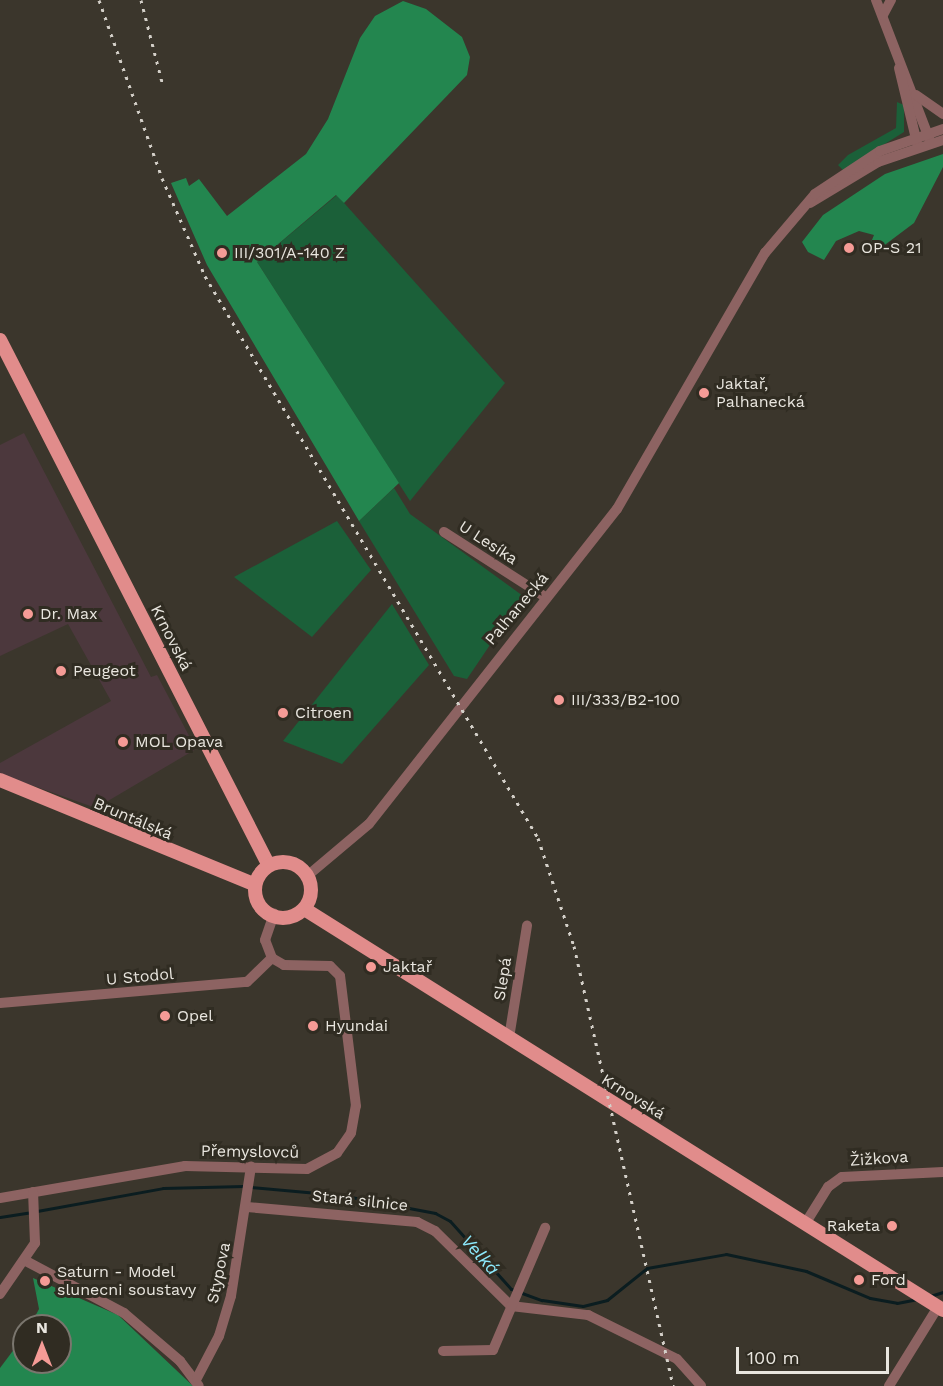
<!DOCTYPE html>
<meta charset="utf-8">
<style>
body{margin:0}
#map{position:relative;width:943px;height:1386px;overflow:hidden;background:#3b362c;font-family:"Work Sans",sans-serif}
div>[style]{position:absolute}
.commercial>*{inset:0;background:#4c383d}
.green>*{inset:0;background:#1b6039}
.forest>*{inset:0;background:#23864f}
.stream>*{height:3px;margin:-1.5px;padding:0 1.5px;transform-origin:1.5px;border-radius:1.5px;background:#0b1d20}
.minor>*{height:10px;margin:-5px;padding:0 5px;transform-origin:5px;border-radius:5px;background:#8d6362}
.major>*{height:14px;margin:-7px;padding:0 7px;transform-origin:7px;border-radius:7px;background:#e18c8b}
.major>.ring{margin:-7px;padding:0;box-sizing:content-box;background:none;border:14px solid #e18c8b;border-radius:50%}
.rail>*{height:3px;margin-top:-1.5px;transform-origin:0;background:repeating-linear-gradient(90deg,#d3cfc8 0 3px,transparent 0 9px)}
.dots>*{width:16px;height:16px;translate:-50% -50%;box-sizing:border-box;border:3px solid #302c22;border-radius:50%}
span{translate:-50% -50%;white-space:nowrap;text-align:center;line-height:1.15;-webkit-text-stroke:6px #302c22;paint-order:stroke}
.poi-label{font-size:16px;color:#e9e6df}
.left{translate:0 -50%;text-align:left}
.right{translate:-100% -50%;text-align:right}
.street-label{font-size:16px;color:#e9e6df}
.water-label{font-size:18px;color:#8deafd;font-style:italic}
.north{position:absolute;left:12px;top:1314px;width:60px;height:60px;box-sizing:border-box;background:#302c22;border:2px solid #7a766e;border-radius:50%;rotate:0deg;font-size:16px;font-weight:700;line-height:24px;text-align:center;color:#e9e6df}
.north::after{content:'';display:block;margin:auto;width:21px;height:27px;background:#f59b96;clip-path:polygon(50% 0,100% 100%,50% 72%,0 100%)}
.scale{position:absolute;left:736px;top:1347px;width:153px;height:27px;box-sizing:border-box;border:3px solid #e9e6df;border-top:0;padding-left:8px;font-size:18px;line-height:21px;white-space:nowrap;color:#e9e6df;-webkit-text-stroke:4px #302c22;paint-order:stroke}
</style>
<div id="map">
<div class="commercial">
<div style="clip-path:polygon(24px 433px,151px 677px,157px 675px,196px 749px,96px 808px,0 774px,0 763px,111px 701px,68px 624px,0 656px,0 445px)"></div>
</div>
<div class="green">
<div style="clip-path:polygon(897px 102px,904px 105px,904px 132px,843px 170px,838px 165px,848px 155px,896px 128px)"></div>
<div style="clip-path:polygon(337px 195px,505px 383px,410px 501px,257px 262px)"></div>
<div style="clip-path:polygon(394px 488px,410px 514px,523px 596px,467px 679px,454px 676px,359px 521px)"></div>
<div style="clip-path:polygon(337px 521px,371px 570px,312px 637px,234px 577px)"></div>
<div style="clip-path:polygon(392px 604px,429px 665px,342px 764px,283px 741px)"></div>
</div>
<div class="forest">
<div style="clip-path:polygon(403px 1px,426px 9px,462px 37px,470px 57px,467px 75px,344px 203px,336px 195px,257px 262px,399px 483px,359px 521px,207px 265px,171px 183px,186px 178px,189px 186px,199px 179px,227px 216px,306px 154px,328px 119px,360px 38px,375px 16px)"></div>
<div style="clip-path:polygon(943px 154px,943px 167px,914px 223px,878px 250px,867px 252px,874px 235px,859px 231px,836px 241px,824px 260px,808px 252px,802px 242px,823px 215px,885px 174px)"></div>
<div style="clip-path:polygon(33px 1278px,118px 1315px,193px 1386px,0 1386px,0 1368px,24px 1336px,24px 1362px,60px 1362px,60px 1326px,30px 1326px,39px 1309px)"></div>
</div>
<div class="stream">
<div style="left:251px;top:1187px;width:89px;rotate:5.1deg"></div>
<div style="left:340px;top:1195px;width:97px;rotate:10.7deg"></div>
<div style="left:435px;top:1213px;width:17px;rotate:28deg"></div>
<div style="left:450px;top:1221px;width:91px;rotate:48.1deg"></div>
<div style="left:511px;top:1289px;width:33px;rotate:20deg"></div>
<div style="left:542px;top:1300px;width:41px;rotate:8.3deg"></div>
<div style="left:583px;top:1306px;width:25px;rotate:-14deg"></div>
<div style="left:607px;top:1300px;width:51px;rotate:-38.7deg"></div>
<div style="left:647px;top:1268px;width:80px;rotate:-10deg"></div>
<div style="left:726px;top:1254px;width:82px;rotate:12deg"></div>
<div style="left:806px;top:1271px;width:69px;rotate:22.9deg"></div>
<div style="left:870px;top:1298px;width:27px;rotate:10deg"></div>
<div style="left:897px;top:1303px;width:21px;rotate:-11deg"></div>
<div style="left:37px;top:1211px;width:128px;rotate:-10.3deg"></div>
<div style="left:163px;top:1188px;width:81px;rotate:-1.4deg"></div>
<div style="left:0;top:1217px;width:31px;rotate:-9deg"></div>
<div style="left:930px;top:1296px;width:14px;rotate:-17deg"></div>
</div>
<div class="minor">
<div style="left:876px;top:0;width:153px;rotate:69deg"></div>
<div style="left:883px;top:15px;width:17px;rotate:-62deg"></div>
<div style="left:899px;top:68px;width:77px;rotate:76.5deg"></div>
<div style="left:916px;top:95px;width:33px;rotate:35deg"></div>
<div style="left:810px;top:203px;width:79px;rotate:-31.1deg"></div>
<div style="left:878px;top:162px;width:69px;rotate:-18.7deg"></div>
<div style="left:444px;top:532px;width:122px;rotate:32.7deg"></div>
<div style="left:306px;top:877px;width:82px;rotate:-40.1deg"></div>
<div style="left:369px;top:824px;width:401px;rotate:-51.8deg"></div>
<div style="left:617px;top:509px;width:296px;rotate:-60deg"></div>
<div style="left:765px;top:253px;width:77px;rotate:-49.7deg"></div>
<div style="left:815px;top:194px;width:78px;rotate:-33.5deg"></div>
<div style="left:880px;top:151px;width:67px;rotate:-19.2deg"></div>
<div style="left:0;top:1003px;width:248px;rotate:-4.9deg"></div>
<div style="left:247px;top:982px;width:35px;rotate:-44deg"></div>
<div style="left:509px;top:1038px;width:114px;rotate:-80.9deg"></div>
<div style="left:0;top:1198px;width:188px;rotate:-9.8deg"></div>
<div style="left:185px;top:1166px;width:122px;rotate:1.4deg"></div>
<div style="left:307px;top:1169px;width:34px;rotate:-28deg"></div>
<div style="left:337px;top:1153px;width:24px;rotate:-55deg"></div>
<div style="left:351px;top:1133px;width:27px;rotate:-80deg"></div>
<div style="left:356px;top:1106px;width:131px;rotate:-97deg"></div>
<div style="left:340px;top:976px;width:14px;rotate:-135deg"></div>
<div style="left:330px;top:966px;width:46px;rotate:-178.8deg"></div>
<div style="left:284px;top:965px;width:14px;rotate:-150deg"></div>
<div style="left:272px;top:958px;width:19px;rotate:-111deg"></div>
<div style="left:265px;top:940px;width:28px;rotate:-71deg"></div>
<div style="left:247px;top:1207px;width:171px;rotate:5deg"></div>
<div style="left:417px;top:1222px;width:20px;rotate:27deg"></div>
<div style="left:435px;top:1231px;width:107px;rotate:44.6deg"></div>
<div style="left:511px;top:1306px;width:78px;rotate:6.7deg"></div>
<div style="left:588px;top:1315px;width:99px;rotate:26.3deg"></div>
<div style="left:677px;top:1359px;width:36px;rotate:48deg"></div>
<div style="left:805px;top:1224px;width:44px;rotate:-58.1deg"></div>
<div style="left:828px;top:1187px;width:17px;rotate:-36deg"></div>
<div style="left:842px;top:1177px;width:101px;rotate:-2.8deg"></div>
<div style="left:24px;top:1260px;width:113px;rotate:27.9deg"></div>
<div style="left:124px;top:1313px;width:74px;rotate:40.6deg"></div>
<div style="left:180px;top:1361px;width:31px;rotate:53deg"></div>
<div style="left:0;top:1294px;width:62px;rotate:-55.5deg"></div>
<div style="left:35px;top:1243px;width:51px;rotate:-92.2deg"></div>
<div style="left:443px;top:1351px;width:50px;rotate:-1.1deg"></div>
<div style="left:493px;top:1350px;width:133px;rotate:-66.9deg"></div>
<div style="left:197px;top:1378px;width:47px;rotate:-62.4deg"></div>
<div style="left:219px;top:1336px;width:42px;rotate:-73.3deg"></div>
<div style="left:231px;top:1296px;width:131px;rotate:-81.2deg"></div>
<div style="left:889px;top:1386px;width:93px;rotate:-58.2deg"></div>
</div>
<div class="major">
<div style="left:0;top:340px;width:589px;rotate:62.91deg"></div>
<div style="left:0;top:780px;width:274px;rotate:22.3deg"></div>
<div class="ring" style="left:255px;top:862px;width:42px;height:42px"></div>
<div style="left:306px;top:910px;width:752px;rotate:32.13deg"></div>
</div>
<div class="rail">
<div style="left:99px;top:0;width:189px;rotate:70.5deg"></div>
<div style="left:162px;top:178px;width:107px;rotate:66.3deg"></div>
<div style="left:205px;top:276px;width:653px;rotate:59.35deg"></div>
<div style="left:538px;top:838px;width:114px;rotate:71.6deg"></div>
<div style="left:574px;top:946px;width:451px;rotate:77.3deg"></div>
<div style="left:141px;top:0;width:85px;rotate:75.6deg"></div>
</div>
<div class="dots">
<div style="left:849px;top:248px;background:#f59b96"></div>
<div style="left:222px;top:253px;background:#f59b96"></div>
<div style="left:704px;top:393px;background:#f59b96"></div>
<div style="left:28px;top:614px;background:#f59b96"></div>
<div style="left:61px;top:671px;background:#f59b96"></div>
<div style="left:559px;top:700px;background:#f59b96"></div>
<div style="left:283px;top:713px;background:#f59b96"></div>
<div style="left:123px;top:742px;background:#f59b96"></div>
<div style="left:371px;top:967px;background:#f59b96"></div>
<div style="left:165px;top:1016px;background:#f59b96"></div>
<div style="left:313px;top:1026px;background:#f59b96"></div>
<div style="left:892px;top:1226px;background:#f59b96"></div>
<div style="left:859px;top:1280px;background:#f59b96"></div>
<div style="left:45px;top:1281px;background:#f59b96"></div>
</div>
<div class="poi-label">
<span class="left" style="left:861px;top:248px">OP-S 21</span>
<span class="left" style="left:234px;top:253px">III/301/A-140 Z</span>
<span class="left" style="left:716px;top:393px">Jaktař,<br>Palhanecká</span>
<span class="left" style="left:40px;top:614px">Dr. Max</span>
<span class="left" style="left:73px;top:671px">Peugeot</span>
<span class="left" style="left:571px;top:700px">III/333/B2-100</span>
<span class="left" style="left:295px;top:713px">Citroen</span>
<span class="left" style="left:135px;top:742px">MOL Opava</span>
<span class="left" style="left:383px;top:967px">Jaktař</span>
<span class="left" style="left:177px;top:1016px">Opel</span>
<span class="left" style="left:325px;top:1026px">Hyundai</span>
<span class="right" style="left:880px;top:1226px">Raketa</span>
<span class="left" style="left:57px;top:1281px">Saturn - Model<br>slunecni soustavy</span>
<span class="left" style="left:871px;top:1280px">Ford</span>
</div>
<div class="street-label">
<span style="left:488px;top:543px;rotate:33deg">U Lesíka</span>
<span style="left:517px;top:609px;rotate:-50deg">Palhanecká</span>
<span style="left:171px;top:638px;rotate:63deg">Krnovská</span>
<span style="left:133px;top:819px;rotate:23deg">Bruntálská</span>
<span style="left:140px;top:977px;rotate:-5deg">U Stodol</span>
<span style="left:503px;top:979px;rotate:-81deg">Slepá</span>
<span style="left:633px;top:1097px;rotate:32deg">Krnovská</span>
<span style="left:250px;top:1152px;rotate:1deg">Přemyslovců</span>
<span style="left:879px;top:1159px;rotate:-4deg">Žižkova</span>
<span style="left:360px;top:1201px;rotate:6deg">Stará silnice</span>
<span style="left:219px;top:1273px;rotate:-78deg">Stypova</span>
</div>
<div class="water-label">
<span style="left:480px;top:1255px;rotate:48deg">Velká</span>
</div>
<div class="north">N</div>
<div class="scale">100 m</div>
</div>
